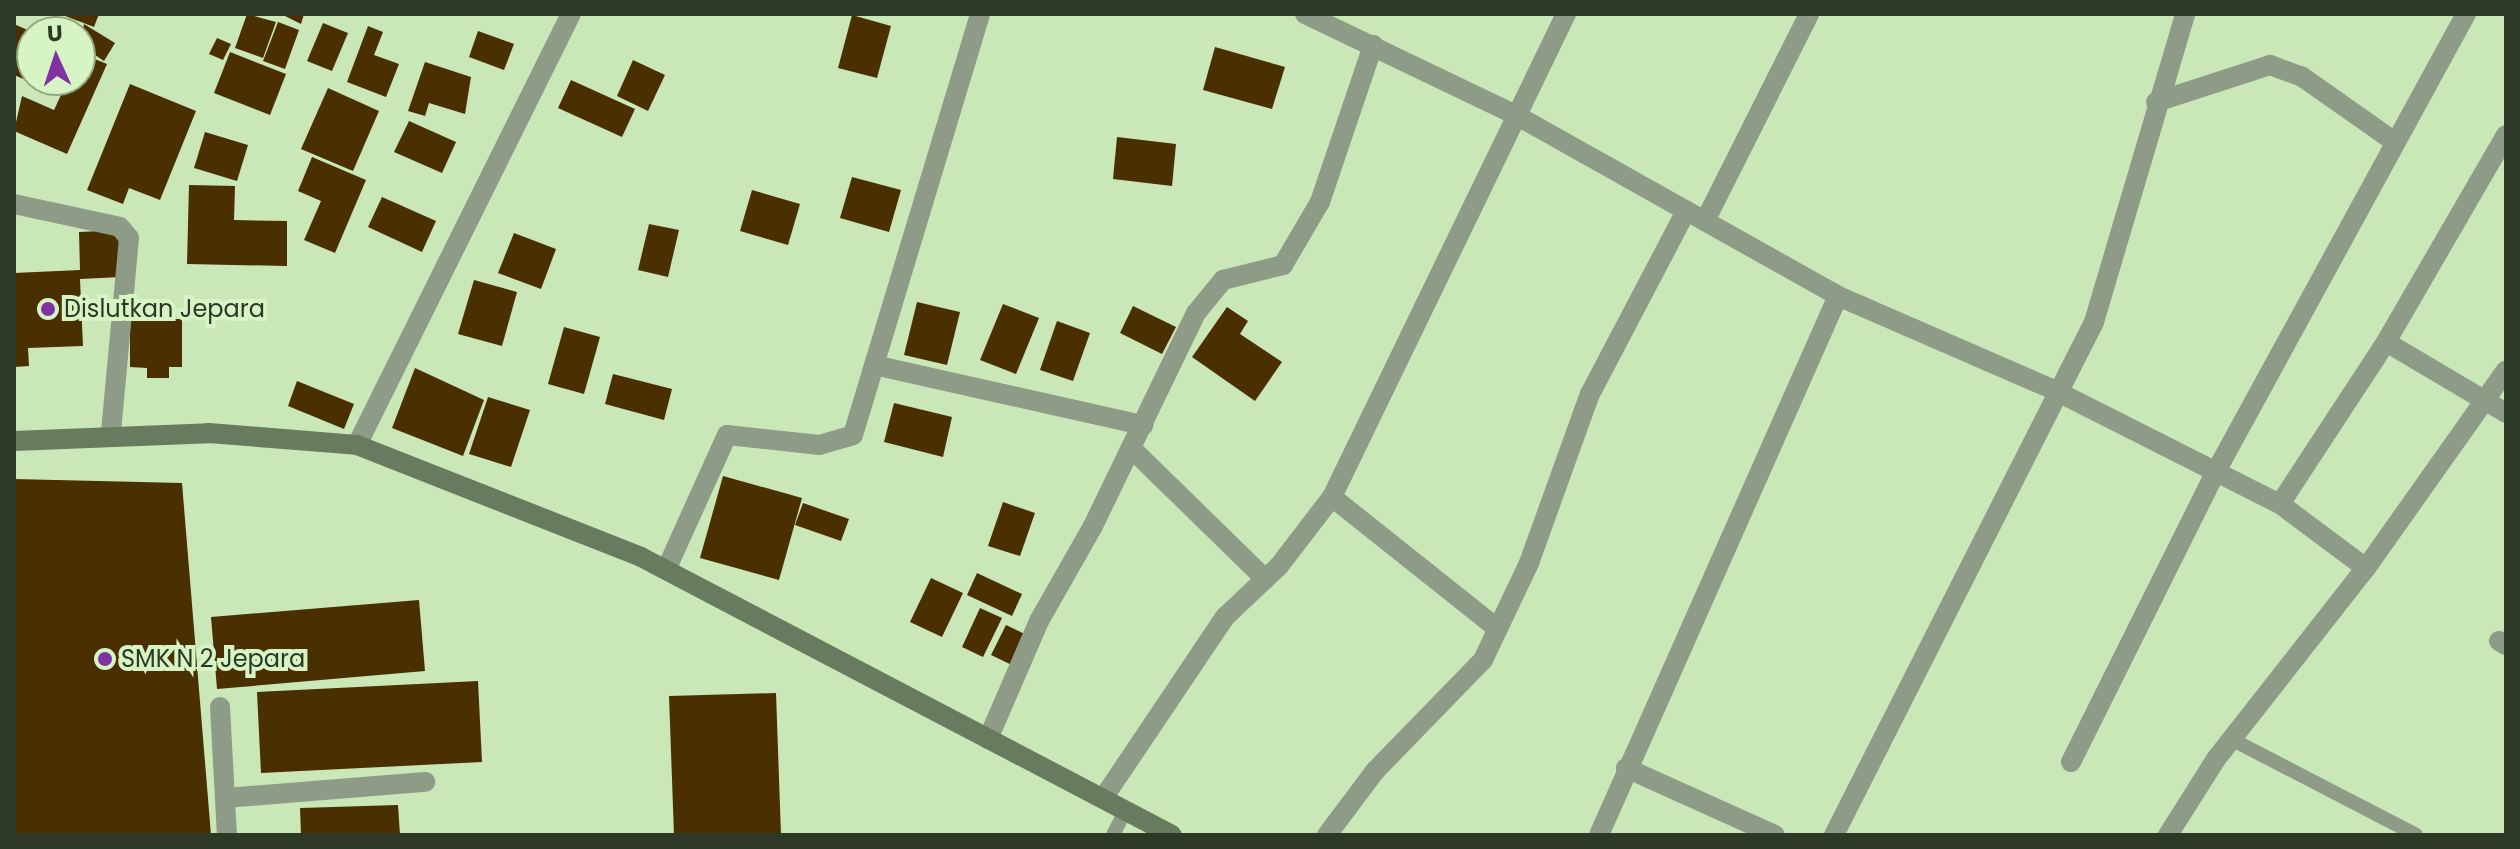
<!DOCTYPE html>
<style>
body{margin:0}
#map{position:relative;width:2520px;height:849px;overflow:hidden;background:#cae7b8;font-family:Poppins,sans-serif}
div>[style]{position:absolute}
.building>*{inset:0;background:#4a2f00}
.lane>*{height:14px;margin:-7px;padding:0 7px;transform-origin:7px;border-radius:7px;background:#8e9b87}
.street>*{height:20px;margin:-10px;padding:0 10px;transform-origin:10px;border-radius:10px;background:#8e9b87}
.secondary>*{height:20px;margin:-10px;padding:0 10px;transform-origin:10px;border-radius:10px;background:#697b5e}
.dots>*{width:22px;height:22px;translate:-50% -50%;box-sizing:border-box;border:4px solid #d7f4c5;border-radius:50%}
span{translate:-50% -50%;white-space:nowrap;text-align:center;line-height:1.15;-webkit-text-stroke:8px #d7f4c5;paint-order:stroke}
.poi-label{font-size:24px;color:#2d3826}
.left{translate:0 -50%;text-align:left}
.frame{position:absolute;inset:0;border:16px solid #2d3826;pointer-events:none}
.north{position:absolute;left:16px;top:16px;width:80px;height:80px;box-sizing:border-box;background:#d7f4c5;border:2px solid #93a985;border-radius:50%;rotate:357deg;font-size:22px;font-weight:700;line-height:32px;text-align:center;color:#2d3826}
.north::after{content:'';display:block;margin:auto;width:28px;height:36px;background:#8031a2;clip-path:polygon(50% 0,100% 100%,50% 72%,0 100%)}
</style>
<div id="map">
<div class="building">
<div style="clip-path:polygon(60px 14px,99px 14px,94px 27px)"></div>
<div style="clip-path:polygon(247px 14px,276px 22px,263px 58px,235px 48px)"></div>
<div style="clip-path:polygon(281px 14px,304px 14px,301px 24px)"></div>
<div style="clip-path:polygon(852px 15px,891px 26px,877px 78px,838px 68px)"></div>
<div style="clip-path:polygon(278px 22px,299px 30px,285px 69px,263px 61px)"></div>
<div style="clip-path:polygon(323px 23px,348px 33px,332px 71px,307px 61px)"></div>
<div style="clip-path:polygon(14px 24px,32px 32px,32px 80px,80px 80px,80px 53px,107px 64px,67px 154px,14px 131px,22px 96px,54px 110px,61px 95px,14px 75px)"></div>
<div style="clip-path:polygon(84px 24px,115px 43px,104px 61px,80px 45px)"></div>
<div style="clip-path:polygon(368px 26px,383px 32px,374px 55px,399px 64px,386px 97px,347px 82px)"></div>
<div style="clip-path:polygon(478px 31px,514px 44px,504px 70px,469px 57px)"></div>
<div style="clip-path:polygon(217px 38px,231px 44px,223px 60px,209px 54px)"></div>
<div style="clip-path:polygon(1215px 47px,1285px 67px,1272px 109px,1203px 90px)"></div>
<div style="clip-path:polygon(230px 52px,286px 74px,270px 115px,214px 93px)"></div>
<div style="clip-path:polygon(633px 60px,665px 75px,648px 111px,617px 96px)"></div>
<div style="clip-path:polygon(425px 62px,471px 77px,465px 114px,429px 103px,425px 116px,408px 111px)"></div>
<div style="clip-path:polygon(571px 80px,635px 109px,622px 137px,558px 108px)"></div>
<div style="clip-path:polygon(130px 84px,196px 111px,160px 200px,129px 188px,123px 204px,87px 190px)"></div>
<div style="clip-path:polygon(328px 88px,379px 111px,353px 171px,301px 149px)"></div>
<div style="clip-path:polygon(409px 121px,456px 142px,442px 173px,394px 152px)"></div>
<div style="clip-path:polygon(205px 132px,248px 145px,237px 181px,194px 168px)"></div>
<div style="clip-path:polygon(1117px 137px,1176px 144px,1172px 186px,1113px 179px)"></div>
<div style="clip-path:polygon(312px 157px,366px 180px,335px 253px,304px 240px,321px 201px,298px 191px)"></div>
<div style="clip-path:polygon(852px 177px,901px 190px,889px 232px,840px 218px)"></div>
<div style="clip-path:polygon(189px 185px,235px 186px,234px 220px,287px 221px,287px 266px,187px 264px)"></div>
<div style="clip-path:polygon(752px 190px,800px 204px,788px 245px,740px 231px)"></div>
<div style="clip-path:polygon(382px 197px,436px 221px,422px 252px,368px 227px)"></div>
<div style="clip-path:polygon(649px 224px,679px 230px,668px 277px,638px 270px)"></div>
<div style="clip-path:polygon(120px 230px,122px 277px,80px 279px,83px 346px,28px 348px,29px 366px,14px 367px,14px 273px,80px 270px,79px 232px)"></div>
<div style="clip-path:polygon(514px 233px,556px 249px,541px 289px,498px 273px)"></div>
<div style="clip-path:polygon(474px 280px,517px 292px,502px 346px,458px 334px)"></div>
<div style="clip-path:polygon(917px 302px,960px 312px,947px 365px,904px 355px)"></div>
<div style="clip-path:polygon(1003px 304px,1039px 318px,1016px 374px,980px 360px)"></div>
<div style="clip-path:polygon(1133px 306px,1176px 327px,1162px 354px,1120px 333px)"></div>
<div style="clip-path:polygon(1227px 307px,1248px 321px,1240px 334px,1282px 362px,1255px 401px,1192px 357px)"></div>
<div style="clip-path:polygon(130px 319px,182px 319px,182px 367px,169px 367px,169px 378px,147px 378px,147px 368px,130px 367px)"></div>
<div style="clip-path:polygon(1057px 321px,1090px 333px,1073px 381px,1040px 370px)"></div>
<div style="clip-path:polygon(564px 327px,600px 337px,584px 394px,548px 384px)"></div>
<div style="clip-path:polygon(415px 368px,484px 400px,463px 456px,392px 428px)"></div>
<div style="clip-path:polygon(613px 374px,672px 389px,664px 420px,605px 404px)"></div>
<div style="clip-path:polygon(297px 381px,354px 404px,344px 429px,288px 406px)"></div>
<div style="clip-path:polygon(488px 397px,530px 410px,511px 467px,469px 454px)"></div>
<div style="clip-path:polygon(894px 403px,952px 417px,943px 457px,884px 442px)"></div>
<div style="clip-path:polygon(723px 476px,802px 498px,779px 580px,700px 558px)"></div>
<div style="clip-path:polygon(14px 479px,182px 483px,211px 835px,14px 835px)"></div>
<div style="clip-path:polygon(1003px 502px,1035px 513px,1020px 556px,988px 546px)"></div>
<div style="clip-path:polygon(803px 503px,849px 519px,841px 541px,795px 525px)"></div>
<div style="clip-path:polygon(977px 573px,1022px 594px,1012px 616px,967px 595px)"></div>
<div style="clip-path:polygon(931px 578px,963px 593px,942px 637px,910px 622px)"></div>
<div style="clip-path:polygon(419px 600px,425px 671px,217px 689px,211px 617px)"></div>
<div style="clip-path:polygon(980px 608px,1002px 618px,983px 657px,962px 647px)"></div>
<div style="clip-path:polygon(1006px 625px,1029px 636px,1014px 666px,991px 655px)"></div>
<div style="clip-path:polygon(478px 681px,482px 762px,261px 773px,257px 692px)"></div>
<div style="clip-path:polygon(776px 693px,781px 835px,674px 835px,669px 696px)"></div>
<div style="clip-path:polygon(398px 805px,400px 835px,301px 835px,300px 808px)"></div>
</div>
<div class="lane">
<div style="left:2233px;top:740px;width:206px;rotate:27.4deg"></div>
<div style="left:1113px;top:835px;width:29px;rotate:-63deg"></div>
</div>
<div class="street">
<div style="left:1305px;top:14px;width:232px;rotate:25.6deg"></div>
<div style="left:1514px;top:114px;width:372px;rotate:29.3deg"></div>
<div style="left:1838px;top:296px;width:238px;rotate:23.5deg"></div>
<div style="left:2056px;top:391px;width:251px;rotate:26.8deg"></div>
<div style="left:2280px;top:504px;width:194px;rotate:-56.8deg"></div>
<div style="left:2386px;top:342px;width:239px;rotate:-59.9deg"></div>
<div style="left:2156px;top:102px;width:120px;rotate:-18deg"></div>
<div style="left:2270px;top:65px;width:33px;rotate:20deg"></div>
<div style="left:2301px;top:76px;width:115px;rotate:35.1deg"></div>
<div style="left:14px;top:204px;width:108px;rotate:12.2deg"></div>
<div style="left:120px;top:227px;width:14px;rotate:51deg"></div>
<div style="left:129px;top:238px;width:196px;rotate:95.3deg"></div>
<div style="left:1705px;top:221px;width:232px;rotate:-63.3deg"></div>
<div style="left:2386px;top:342px;width:139px;rotate:30.6deg"></div>
<div style="left:874px;top:365px;width:276px;rotate:12.6deg"></div>
<div style="left:357px;top:445px;width:481px;rotate:-63.6deg"></div>
<div style="left:1132px;top:449px;width:186px;rotate:44.3deg"></div>
<div style="left:1332px;top:497px;width:212px;rotate:38.5deg"></div>
<div style="left:2280px;top:504px;width:107px;rotate:36.7deg"></div>
<div style="left:666px;top:570px;width:148px;rotate:-65.7deg"></div>
<div style="left:727px;top:435px;width:93px;rotate:6.2deg"></div>
<div style="left:819px;top:445px;width:35px;rotate:-16deg"></div>
<div style="left:853px;top:435px;width:440px;rotate:-73.2deg"></div>
<div style="left:2499px;top:641px;width:8px;rotate:30deg"></div>
<div style="left:220px;top:707px;width:128px;rotate:86.9deg"></div>
<div style="left:988px;top:739px;width:129px;rotate:-66.6deg"></div>
<div style="left:1039px;top:621px;width:109px;rotate:-60.4deg"></div>
<div style="left:1093px;top:526px;width:237px;rotate:-64.2deg"></div>
<div style="left:1196px;top:313px;width:43px;rotate:-50.7deg"></div>
<div style="left:1223px;top:280px;width:62px;rotate:-14deg"></div>
<div style="left:1283px;top:265px;width:73px;rotate:-59.6deg"></div>
<div style="left:1320px;top:202px;width:166px;rotate:-71.3deg"></div>
<div style="left:2071px;top:762px;width:321px;rotate:-63.5deg"></div>
<div style="left:2214px;top:475px;width:525px;rotate:-61.34deg"></div>
<div style="left:1626px;top:768px;width:163px;rotate:24.2deg"></div>
<div style="left:1104px;top:797px;width:217px;rotate:-56.1deg"></div>
<div style="left:1225px;top:617px;width:74px;rotate:-43.4deg"></div>
<div style="left:1279px;top:566px;width:87px;rotate:-52.5deg"></div>
<div style="left:1332px;top:497px;width:537px;rotate:-64.15deg"></div>
<div style="left:225px;top:798px;width:201px;rotate:-4.6deg"></div>
<div style="left:1327px;top:835px;width:80px;rotate:-53.1deg"></div>
<div style="left:1375px;top:771px;width:155px;rotate:-45.8deg"></div>
<div style="left:1483px;top:660px;width:107px;rotate:-64.6deg"></div>
<div style="left:1529px;top:563px;width:180px;rotate:-70.2deg"></div>
<div style="left:1590px;top:394px;width:207px;rotate:-62.3deg"></div>
<div style="left:1599px;top:835px;width:590px;rotate:-66.09deg"></div>
<div style="left:1834px;top:835px;width:575px;rotate:-63.12deg"></div>
<div style="left:2094px;top:322px;width:321px;rotate:-73.5deg"></div>
<div style="left:2168px;top:835px;width:90px;rotate:-57.7deg"></div>
<div style="left:2216px;top:759px;width:243px;rotate:-51.9deg"></div>
<div style="left:2366px;top:568px;width:242px;rotate:-54.7deg"></div>
</div>
<div class="secondary">
<div style="left:14px;top:441px;width:195px;rotate:-2.3deg"></div>
<div style="left:209px;top:433px;width:148px;rotate:4.6deg"></div>
<div style="left:357px;top:445px;width:305px;rotate:21.5deg"></div>
<div style="left:641px;top:557px;width:599px;rotate:27.63deg"></div>
</div>
<div class="dots">
<div style="left:48px;top:309px;background:#8031a2"></div>
<div style="left:105px;top:659px;background:#8031a2"></div>
</div>
<div class="poi-label">
<span class="left" style="left:64px;top:309px">Dislutkan Jepara</span>
<span class="left" style="left:121px;top:659px">SMK N 2 Jepara</span>
</div>
<div class="frame"></div>
<div class="north">U</div>
</div>
